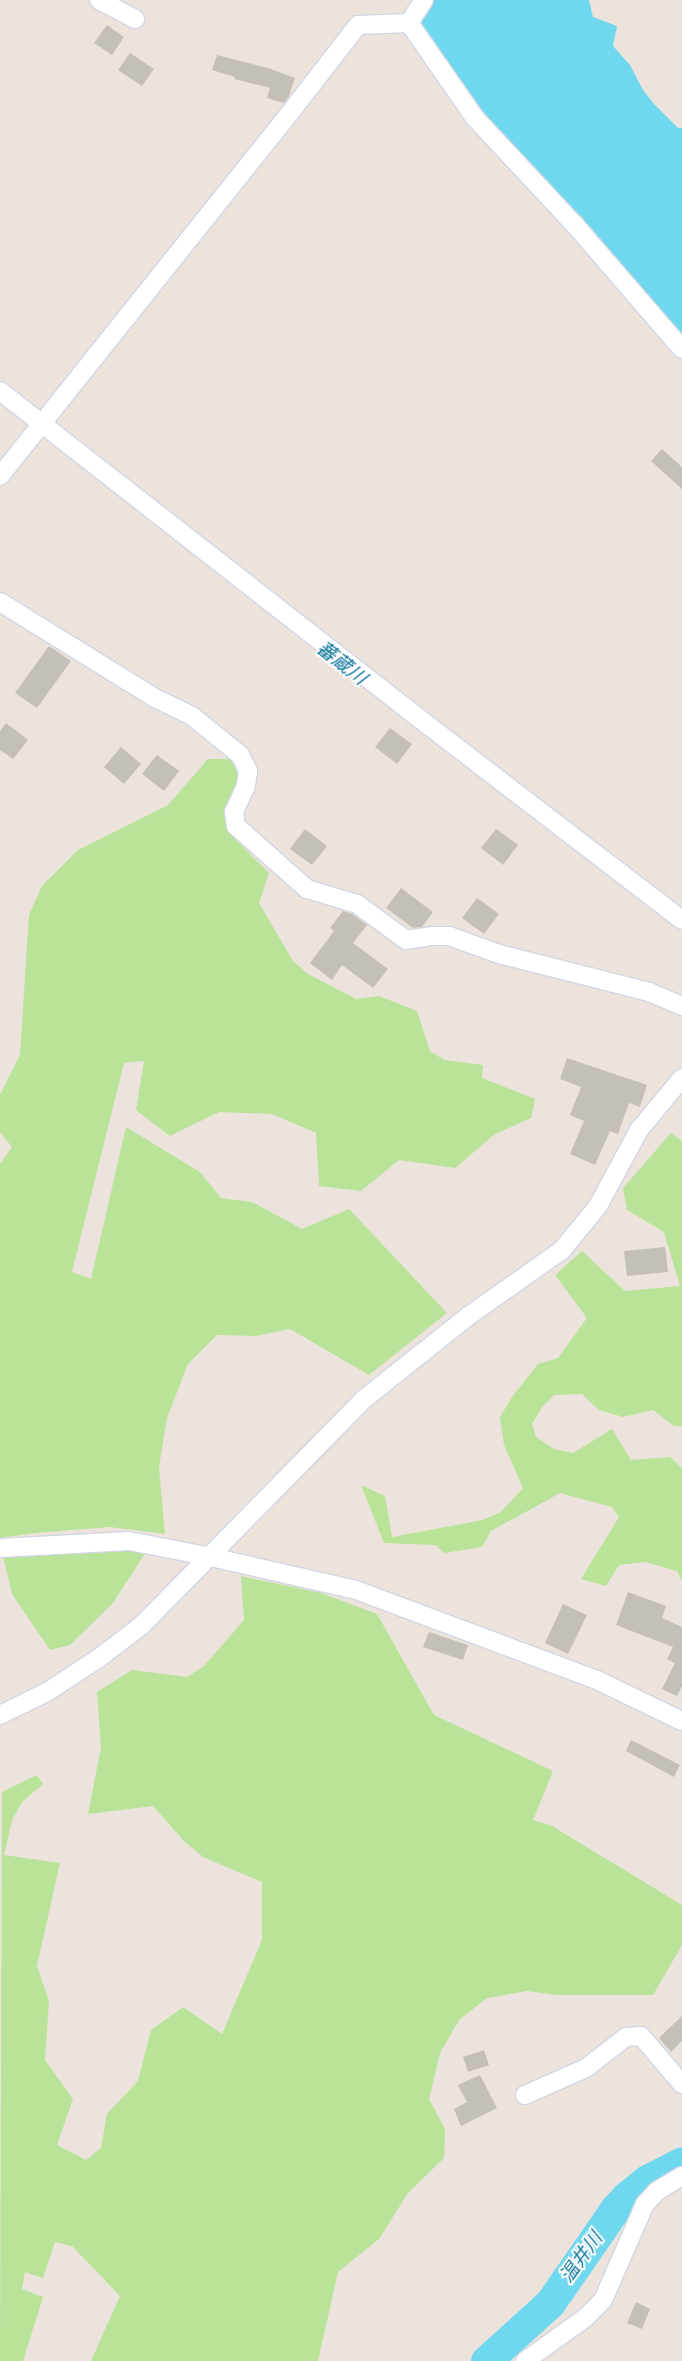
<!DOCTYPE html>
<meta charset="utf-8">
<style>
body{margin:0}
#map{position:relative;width:682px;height:2361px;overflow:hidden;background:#ece4dc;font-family:Signika,"Noto Sans JP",sans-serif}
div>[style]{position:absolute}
.green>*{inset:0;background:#b8e398}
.water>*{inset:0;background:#6fd8ef}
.river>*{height:31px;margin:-15.5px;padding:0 15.5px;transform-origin:15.5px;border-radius:15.5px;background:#6fd8ef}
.building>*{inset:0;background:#c4bfb8}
.roads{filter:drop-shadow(1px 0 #d1d6e3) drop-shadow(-1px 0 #d1d6e3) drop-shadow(0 1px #d1d6e3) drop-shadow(0 -1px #d1d6e3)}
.street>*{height:18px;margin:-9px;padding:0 9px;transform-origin:9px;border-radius:9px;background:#fff}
span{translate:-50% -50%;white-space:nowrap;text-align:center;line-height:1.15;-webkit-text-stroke:4px #fff;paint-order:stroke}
.water-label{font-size:19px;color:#0d769c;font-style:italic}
</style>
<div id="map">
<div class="green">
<div style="clip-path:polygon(208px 759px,235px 759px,238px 782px,226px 812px,229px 833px,269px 873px,259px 903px,293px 961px,308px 974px,356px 999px,379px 996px,417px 1011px,430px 1051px,444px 1060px,483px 1065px,482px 1078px,535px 1099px,531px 1118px,495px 1134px,455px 1168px,399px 1160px,361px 1191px,319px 1186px,316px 1133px,272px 1114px,219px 1112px,170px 1136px,136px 1110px,144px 1061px,124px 1063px,72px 1272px,91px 1279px,126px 1127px,200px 1172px,221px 1198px,252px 1202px,302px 1229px,349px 1209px,447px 1313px,369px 1375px,290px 1329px,256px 1336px,217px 1335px,188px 1364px,167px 1418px,159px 1467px,165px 1534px,110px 1527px,35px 1533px,0 1538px,0 1164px,12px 1147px,0 1132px,0 1095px,20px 1055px,29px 915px,42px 886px,78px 850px,168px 805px)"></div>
<div style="clip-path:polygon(671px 1133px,682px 1141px,682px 1426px,674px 1426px,653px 1410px,623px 1417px,599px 1410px,582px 1394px,554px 1395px,543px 1406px,532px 1424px,536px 1437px,554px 1449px,573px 1453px,612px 1429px,631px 1460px,670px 1457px,682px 1468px,682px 1581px,677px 1571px,645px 1562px,619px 1565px,606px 1586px,581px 1579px,619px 1517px,612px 1507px,560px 1493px,491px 1531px,482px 1547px,444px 1553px,436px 1545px,384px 1543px,361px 1485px,385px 1496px,392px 1537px,483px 1520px,501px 1512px,523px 1488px,504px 1445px,500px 1417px,512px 1397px,538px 1364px,558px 1358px,587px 1318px,555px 1275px,582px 1251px,625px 1291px,680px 1286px,664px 1232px,627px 1210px,623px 1188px)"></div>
<div style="clip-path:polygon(104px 1547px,146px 1552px,113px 1603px,70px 1645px,50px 1650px,12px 1594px,2px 1553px)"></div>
<div style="clip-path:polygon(241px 1576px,321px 1593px,377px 1614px,434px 1715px,553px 1771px,533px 1820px,552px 1826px,682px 1905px,682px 1945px,653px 1995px,558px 1995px,527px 1991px,487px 1998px,459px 2020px,440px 2053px,429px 2099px,445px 2129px,444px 2158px,408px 2193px,379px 2239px,338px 2272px,318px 2361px,91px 2361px,120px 2296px,72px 2246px,55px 2242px,43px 2278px,25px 2272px,22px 2289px,43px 2297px,23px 2361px,0 2361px,2px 1792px,37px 1775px,43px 1784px,22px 1802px,12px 1820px,4px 1855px,60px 1863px,37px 1966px,49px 2001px,45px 2060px,73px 2099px,57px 2145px,86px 2160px,101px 2148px,107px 2114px,138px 2081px,151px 2030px,183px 2007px,222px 2034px,262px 1940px,262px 1882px,203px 1857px,184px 1841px,153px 1806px,88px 1814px,101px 1747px,97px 1692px,132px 1670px,187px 1677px,204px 1666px,244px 1620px)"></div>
</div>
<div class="water">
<div style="clip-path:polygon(434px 0,589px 0,593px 17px,617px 26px,613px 46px,630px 65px,643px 90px,654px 104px,678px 128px,682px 128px,682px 335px,577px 213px,507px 142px,472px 101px,421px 32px,422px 19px)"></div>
</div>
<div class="river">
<div style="left:486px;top:2361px;width:86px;rotate:-42.2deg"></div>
<div style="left:550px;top:2303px;width:114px;rotate:-55.3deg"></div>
<div style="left:615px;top:2209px;width:16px;rotate:-47deg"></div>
<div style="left:626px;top:2197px;width:27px;rotate:-39deg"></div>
<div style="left:647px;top:2180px;width:39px;rotate:-27deg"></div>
</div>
<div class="building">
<div style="clip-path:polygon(107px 25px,124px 37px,112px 55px,94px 43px)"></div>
<div style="clip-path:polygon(130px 53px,154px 69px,142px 86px,118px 70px)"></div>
<div style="clip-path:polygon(217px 55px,268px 68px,295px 78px,289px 96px,284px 103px,267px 98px,270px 88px,234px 79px,235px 77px,212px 70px)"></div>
<div style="clip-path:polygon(662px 449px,682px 467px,682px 489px,651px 461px)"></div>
<div style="clip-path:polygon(49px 646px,71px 661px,37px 708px,15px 693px)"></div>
<div style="clip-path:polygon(6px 723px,28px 740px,13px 759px,0 750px,0 731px)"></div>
<div style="clip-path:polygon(390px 728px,412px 744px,397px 764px,375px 747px)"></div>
<div style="clip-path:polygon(121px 747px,141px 764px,124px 784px,104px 767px)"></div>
<div style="clip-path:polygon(157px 755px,179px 771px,164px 791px,142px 774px)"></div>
<div style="clip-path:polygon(305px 829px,327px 846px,312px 865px,290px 849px)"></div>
<div style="clip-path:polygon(496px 829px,518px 845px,503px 865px,481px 848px)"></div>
<div style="clip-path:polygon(401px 888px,433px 912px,422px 927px,413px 928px,386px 908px)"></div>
<div style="clip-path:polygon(477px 898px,499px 914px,484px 934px,462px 918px)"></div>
<div style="clip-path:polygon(343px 911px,352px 914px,367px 925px,353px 943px,388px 969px,373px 988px,342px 965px,332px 980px,310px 963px,334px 931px,330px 928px)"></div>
<div style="clip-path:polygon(567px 1058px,647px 1085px,640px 1107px,629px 1103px,618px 1134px,610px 1131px,595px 1165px,570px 1154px,584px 1121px,570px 1115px,581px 1087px,560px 1079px)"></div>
<div style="clip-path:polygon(665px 1247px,668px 1272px,627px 1276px,624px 1251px)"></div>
<div style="clip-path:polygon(628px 1592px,666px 1606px,662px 1618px,682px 1627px,682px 1686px,677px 1696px,662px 1689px,675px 1663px,667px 1659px,673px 1647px,616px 1625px)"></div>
<div style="clip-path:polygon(563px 1604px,587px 1615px,568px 1654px,545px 1643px)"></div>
<div style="clip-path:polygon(429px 1632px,468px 1645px,463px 1660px,423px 1647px)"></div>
<div style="clip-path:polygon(631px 1740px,680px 1765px,674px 1777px,626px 1751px)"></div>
<div style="clip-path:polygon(682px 2016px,682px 2041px,671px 2052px,659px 2038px)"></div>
<div style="clip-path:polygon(484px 2050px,489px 2065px,468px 2072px,463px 2057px)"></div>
<div style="clip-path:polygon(480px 2075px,497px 2108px,461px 2126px,454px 2109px,467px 2102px,458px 2085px)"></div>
<div style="clip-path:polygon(636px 2302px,650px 2309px,642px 2329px,627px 2323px)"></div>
</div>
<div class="roads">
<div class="street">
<div style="left:99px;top:0;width:41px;rotate:27.8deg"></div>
<div style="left:409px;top:23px;width:116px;rotate:55.2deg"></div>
<div style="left:475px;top:118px;width:145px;rotate:47deg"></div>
<div style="left:574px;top:224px;width:165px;rotate:49.2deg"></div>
<div style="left:409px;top:23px;width:27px;rotate:-57deg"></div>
<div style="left:0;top:391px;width:533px;rotate:37.99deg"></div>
<div style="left:420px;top:719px;width:330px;rotate:37.5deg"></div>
<div style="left:0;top:476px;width:452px;rotate:-51.4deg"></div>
<div style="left:282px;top:123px;width:124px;rotate:-52.2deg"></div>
<div style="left:358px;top:25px;width:51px;rotate:-2.2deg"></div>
<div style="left:0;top:602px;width:182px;rotate:31.8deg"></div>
<div style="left:155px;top:698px;width:41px;rotate:25.9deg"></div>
<div style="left:192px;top:716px;width:62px;rotate:39.1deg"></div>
<div style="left:240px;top:755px;width:18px;rotate:63deg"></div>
<div style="left:248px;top:771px;width:15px;rotate:98deg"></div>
<div style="left:246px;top:786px;width:29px;rotate:115deg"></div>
<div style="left:234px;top:812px;width:14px;rotate:82deg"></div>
<div style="left:236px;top:826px;width:95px;rotate:41.6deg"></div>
<div style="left:307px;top:889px;width:52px;rotate:16.7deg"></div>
<div style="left:357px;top:904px;width:61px;rotate:36.3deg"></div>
<div style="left:406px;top:940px;width:25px;rotate:-9deg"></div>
<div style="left:431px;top:936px;width:18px"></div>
<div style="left:449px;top:936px;width:53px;rotate:19.8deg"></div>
<div style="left:499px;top:954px;width:155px;rotate:14.2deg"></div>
<div style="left:649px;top:992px;width:36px;rotate:23deg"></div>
<div style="left:0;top:1548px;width:129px;rotate:-3.1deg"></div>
<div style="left:129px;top:1541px;width:84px;rotate:11deg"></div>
<div style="left:211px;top:1557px;width:149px;rotate:12.8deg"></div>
<div style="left:356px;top:1590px;width:257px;rotate:20.5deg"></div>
<div style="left:597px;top:1680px;width:94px;rotate:25.8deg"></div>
<div style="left:0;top:1715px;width:52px;rotate:-26.1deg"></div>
<div style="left:47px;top:1692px;width:62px;rotate:-33.2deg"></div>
<div style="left:99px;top:1658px;width:54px;rotate:-37.5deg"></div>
<div style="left:142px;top:1625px;width:317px;rotate:-45.5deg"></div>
<div style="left:364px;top:1399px;width:132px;rotate:-38.5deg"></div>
<div style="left:467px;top:1317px;width:116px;rotate:-35.2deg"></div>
<div style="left:562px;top:1250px;width:57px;rotate:-50.7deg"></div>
<div style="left:598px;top:1206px;width:86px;rotate:-61.7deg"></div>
<div style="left:639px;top:1130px;width:67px;rotate:-50.4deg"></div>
<div style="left:525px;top:2095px;width:67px;rotate:-23.9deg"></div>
<div style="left:586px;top:2068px;width:51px;rotate:-37.8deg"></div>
<div style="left:626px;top:2037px;width:15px;rotate:-4deg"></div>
<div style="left:641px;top:2036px;width:63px;rotate:49.5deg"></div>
<div style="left:525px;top:2361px;width:74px;rotate:-35.6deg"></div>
<div style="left:585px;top:2318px;width:25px;rotate:-45deg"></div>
<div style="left:603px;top:2300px;width:105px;rotate:-66.4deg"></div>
<div style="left:645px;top:2204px;width:18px;rotate:-47deg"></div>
<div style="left:657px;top:2191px;width:29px;rotate:-31deg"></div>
</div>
</div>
<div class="water-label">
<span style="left:341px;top:664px;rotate:38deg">蕃蔵川</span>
<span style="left:582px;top:2258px;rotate:-54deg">温井川</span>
</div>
</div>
